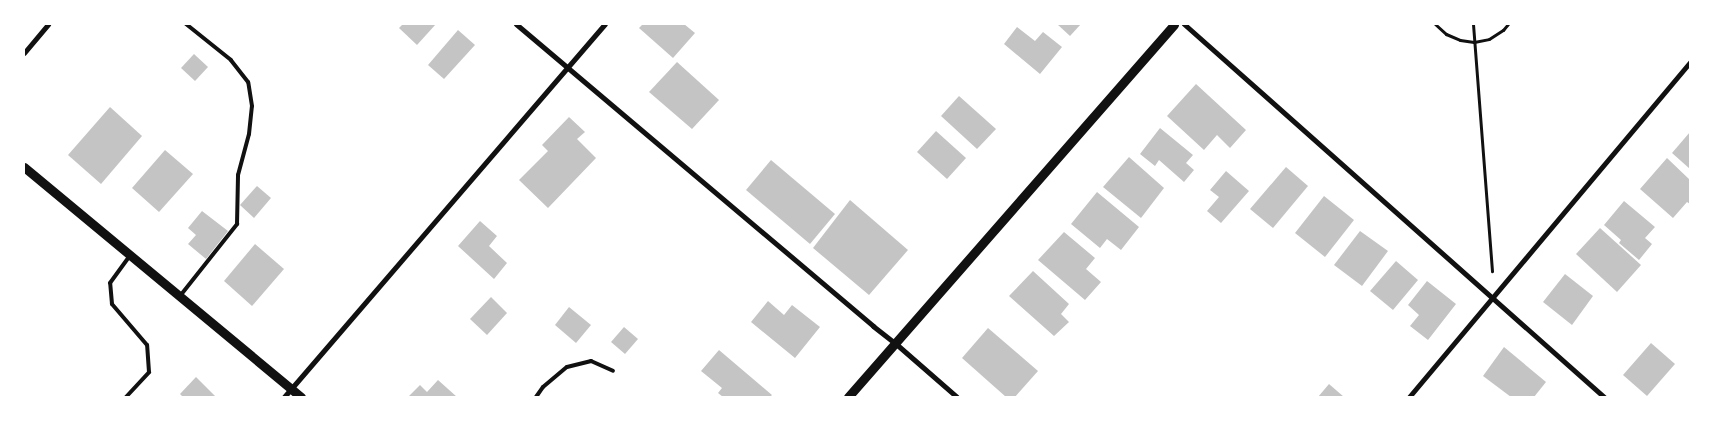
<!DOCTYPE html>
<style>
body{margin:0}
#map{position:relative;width:1714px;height:421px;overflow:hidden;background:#fff;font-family:"PT Sans",sans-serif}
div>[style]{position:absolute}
.building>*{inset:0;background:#c4c4c4}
.path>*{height:3px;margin:-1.5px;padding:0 1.5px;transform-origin:1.5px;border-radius:1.5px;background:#111}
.service>*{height:4px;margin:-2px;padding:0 2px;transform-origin:2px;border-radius:2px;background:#111}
.minor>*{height:5px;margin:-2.5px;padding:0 2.5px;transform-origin:2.5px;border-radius:2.5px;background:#111}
.tertiary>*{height:9px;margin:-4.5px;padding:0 4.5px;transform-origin:4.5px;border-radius:4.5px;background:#111}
span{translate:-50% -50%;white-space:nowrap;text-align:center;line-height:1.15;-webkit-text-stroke:4px #fff;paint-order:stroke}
.frame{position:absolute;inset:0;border:25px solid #fff;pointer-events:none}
</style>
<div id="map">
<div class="building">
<div style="clip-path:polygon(403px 24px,436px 24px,417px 45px,399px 28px)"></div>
<div style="clip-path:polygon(643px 24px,684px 24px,695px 33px,673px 58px,639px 28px)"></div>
<div style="clip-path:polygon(1057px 24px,1081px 24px,1070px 36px)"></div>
<div style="clip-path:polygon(1017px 27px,1035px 41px,1043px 32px,1062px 47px,1040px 74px,1004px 44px)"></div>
<div style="clip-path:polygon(458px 30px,475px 45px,444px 79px,428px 65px)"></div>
<div style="clip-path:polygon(194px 54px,208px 67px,195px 81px,181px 68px)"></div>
<div style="clip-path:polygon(677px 62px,719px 100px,692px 129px,649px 92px)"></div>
<div style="clip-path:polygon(1196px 84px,1246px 130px,1230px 148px,1217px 135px,1204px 150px,1167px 116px)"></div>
<div style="clip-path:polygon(959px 96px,996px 129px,977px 149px,941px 116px)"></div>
<div style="clip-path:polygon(110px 107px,142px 136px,101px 184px,68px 155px)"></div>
<div style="clip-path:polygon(569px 117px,585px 132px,577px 139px,596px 158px,548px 208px,519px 180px,548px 151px,542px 145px)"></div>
<div style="clip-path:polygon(1160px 128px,1193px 155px,1186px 163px,1194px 170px,1184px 182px,1159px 160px,1155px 166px,1140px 154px)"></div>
<div style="clip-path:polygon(936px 131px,966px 158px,947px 179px,917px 152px)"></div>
<div style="clip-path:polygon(1690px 132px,1690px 169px,1672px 153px)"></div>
<div style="clip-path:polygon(165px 150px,193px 174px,159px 212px,132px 188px)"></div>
<div style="clip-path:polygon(1129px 157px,1164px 188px,1141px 218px,1103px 187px)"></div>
<div style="clip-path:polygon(1667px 158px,1690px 180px,1690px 204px,1687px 202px,1673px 218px,1640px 189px)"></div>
<div style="clip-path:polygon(771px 160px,835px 214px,810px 244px,746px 190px)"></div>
<div style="clip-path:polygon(1286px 167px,1308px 186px,1273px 228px,1250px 209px)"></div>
<div style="clip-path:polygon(1226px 171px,1249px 191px,1221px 223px,1207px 211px,1219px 197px,1210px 190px)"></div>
<div style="clip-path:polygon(257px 186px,271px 198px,254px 218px,240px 205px)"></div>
<div style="clip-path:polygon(1097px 192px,1139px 227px,1121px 250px,1107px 239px,1100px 248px,1071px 224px)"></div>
<div style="clip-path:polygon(1324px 196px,1354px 220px,1325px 257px,1295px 233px)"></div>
<div style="clip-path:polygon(850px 200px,908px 250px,869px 295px,813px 248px)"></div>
<div style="clip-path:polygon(1624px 201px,1655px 227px,1645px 238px,1652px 244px,1639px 260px,1619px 243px,1621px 240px,1604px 225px)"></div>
<div style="clip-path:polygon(202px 211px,228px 231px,206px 259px,188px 244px,196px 235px,188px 228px)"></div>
<div style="clip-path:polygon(480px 221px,497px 236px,489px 246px,507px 263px,494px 279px,458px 246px)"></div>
<div style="clip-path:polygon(1600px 228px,1641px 265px,1617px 292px,1576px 254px)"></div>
<div style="clip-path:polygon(1360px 231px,1388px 251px,1362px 286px,1334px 265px)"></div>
<div style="clip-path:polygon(1064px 232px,1095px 258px,1086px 269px,1101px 282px,1085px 300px,1038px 260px)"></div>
<div style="clip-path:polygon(255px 244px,284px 269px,252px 306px,224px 281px)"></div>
<div style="clip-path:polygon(1396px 261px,1418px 280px,1393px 310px,1370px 291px)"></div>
<div style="clip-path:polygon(1033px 271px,1069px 304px,1061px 314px,1069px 322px,1054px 336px,1009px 296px)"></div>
<div style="clip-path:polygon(1565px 274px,1593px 296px,1572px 325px,1543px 302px)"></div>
<div style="clip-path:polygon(1427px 281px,1456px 304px,1428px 340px,1410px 326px,1419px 315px,1408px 305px)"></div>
<div style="clip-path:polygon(491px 297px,507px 313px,487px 335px,470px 319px)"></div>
<div style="clip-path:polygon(768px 301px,784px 315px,792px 305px,820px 327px,795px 358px,751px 322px)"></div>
<div style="clip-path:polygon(569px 307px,591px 325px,576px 343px,555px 325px)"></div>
<div style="clip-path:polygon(624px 327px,638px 339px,625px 354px,611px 342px)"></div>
<div style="clip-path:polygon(988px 328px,1038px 371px,1015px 397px,1006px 397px,962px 358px)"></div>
<div style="clip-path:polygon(1651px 343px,1675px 364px,1647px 396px,1623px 375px)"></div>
<div style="clip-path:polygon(1504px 347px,1546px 382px,1534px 397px,1511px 397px,1483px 376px)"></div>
<div style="clip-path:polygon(719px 350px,772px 395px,770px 397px,723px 397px,718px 393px,722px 388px,701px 371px)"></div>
<div style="clip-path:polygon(196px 377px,216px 397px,183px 397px,180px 394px)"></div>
<div style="clip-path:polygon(438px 380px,457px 397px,408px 397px,420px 385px,427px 392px)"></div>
<div style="clip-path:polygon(1329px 384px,1344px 397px,1318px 397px)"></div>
</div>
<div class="path">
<div style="left:1435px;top:24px;width:15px;rotate:42deg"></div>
<div style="left:1446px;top:34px;width:15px;rotate:23deg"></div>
<div style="left:1460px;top:40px;width:14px;rotate:8deg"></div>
<div style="left:1474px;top:42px;width:15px;rotate:-11deg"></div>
<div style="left:1489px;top:39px;width:17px;rotate:-33deg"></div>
<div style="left:1503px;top:30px;width:8px;rotate:-50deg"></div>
<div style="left:1473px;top:24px;width:248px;rotate:85.6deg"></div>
</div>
<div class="service">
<div style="left:180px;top:296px;width:92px;rotate:-51.6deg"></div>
<div style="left:237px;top:224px;width:49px;rotate:-88.8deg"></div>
<div style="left:238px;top:175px;width:42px;rotate:-75deg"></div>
<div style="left:249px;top:134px;width:28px;rotate:-84deg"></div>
<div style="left:252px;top:106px;width:24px;rotate:-99deg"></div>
<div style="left:248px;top:82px;width:28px;rotate:-128deg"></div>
<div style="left:231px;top:60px;width:58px;rotate:-141.3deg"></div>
<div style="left:126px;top:397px;width:34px;rotate:-47deg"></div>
<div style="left:149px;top:372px;width:27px;rotate:-94deg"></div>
<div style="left:147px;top:345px;width:54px;rotate:-130.5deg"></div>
<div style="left:112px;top:304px;width:21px;rotate:-95deg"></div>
<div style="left:110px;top:283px;width:34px;rotate:-54deg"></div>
<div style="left:536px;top:397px;width:12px;rotate:-55deg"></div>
<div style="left:543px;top:387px;width:31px;rotate:-40deg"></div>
<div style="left:567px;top:367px;width:25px;rotate:-14deg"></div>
<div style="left:591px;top:361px;width:24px;rotate:24deg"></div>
</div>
<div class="minor">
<div style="left:516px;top:24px;width:468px;rotate:40.2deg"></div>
<div style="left:873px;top:326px;width:28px;rotate:38deg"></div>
<div style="left:895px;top:343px;width:82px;rotate:41.1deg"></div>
<div style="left:1184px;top:24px;width:562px;rotate:41.61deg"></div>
<div style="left:24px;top:53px;width:38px;rotate:-50deg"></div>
<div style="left:284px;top:397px;width:492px;rotate:-49.3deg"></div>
<div style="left:1409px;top:397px;width:437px;rotate:-50deg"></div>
</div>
<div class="tertiary">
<div style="left:24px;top:167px;width:360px;rotate:39.7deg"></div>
<div style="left:848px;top:397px;width:495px;rotate:-48.8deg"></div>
</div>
<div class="frame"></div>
</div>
